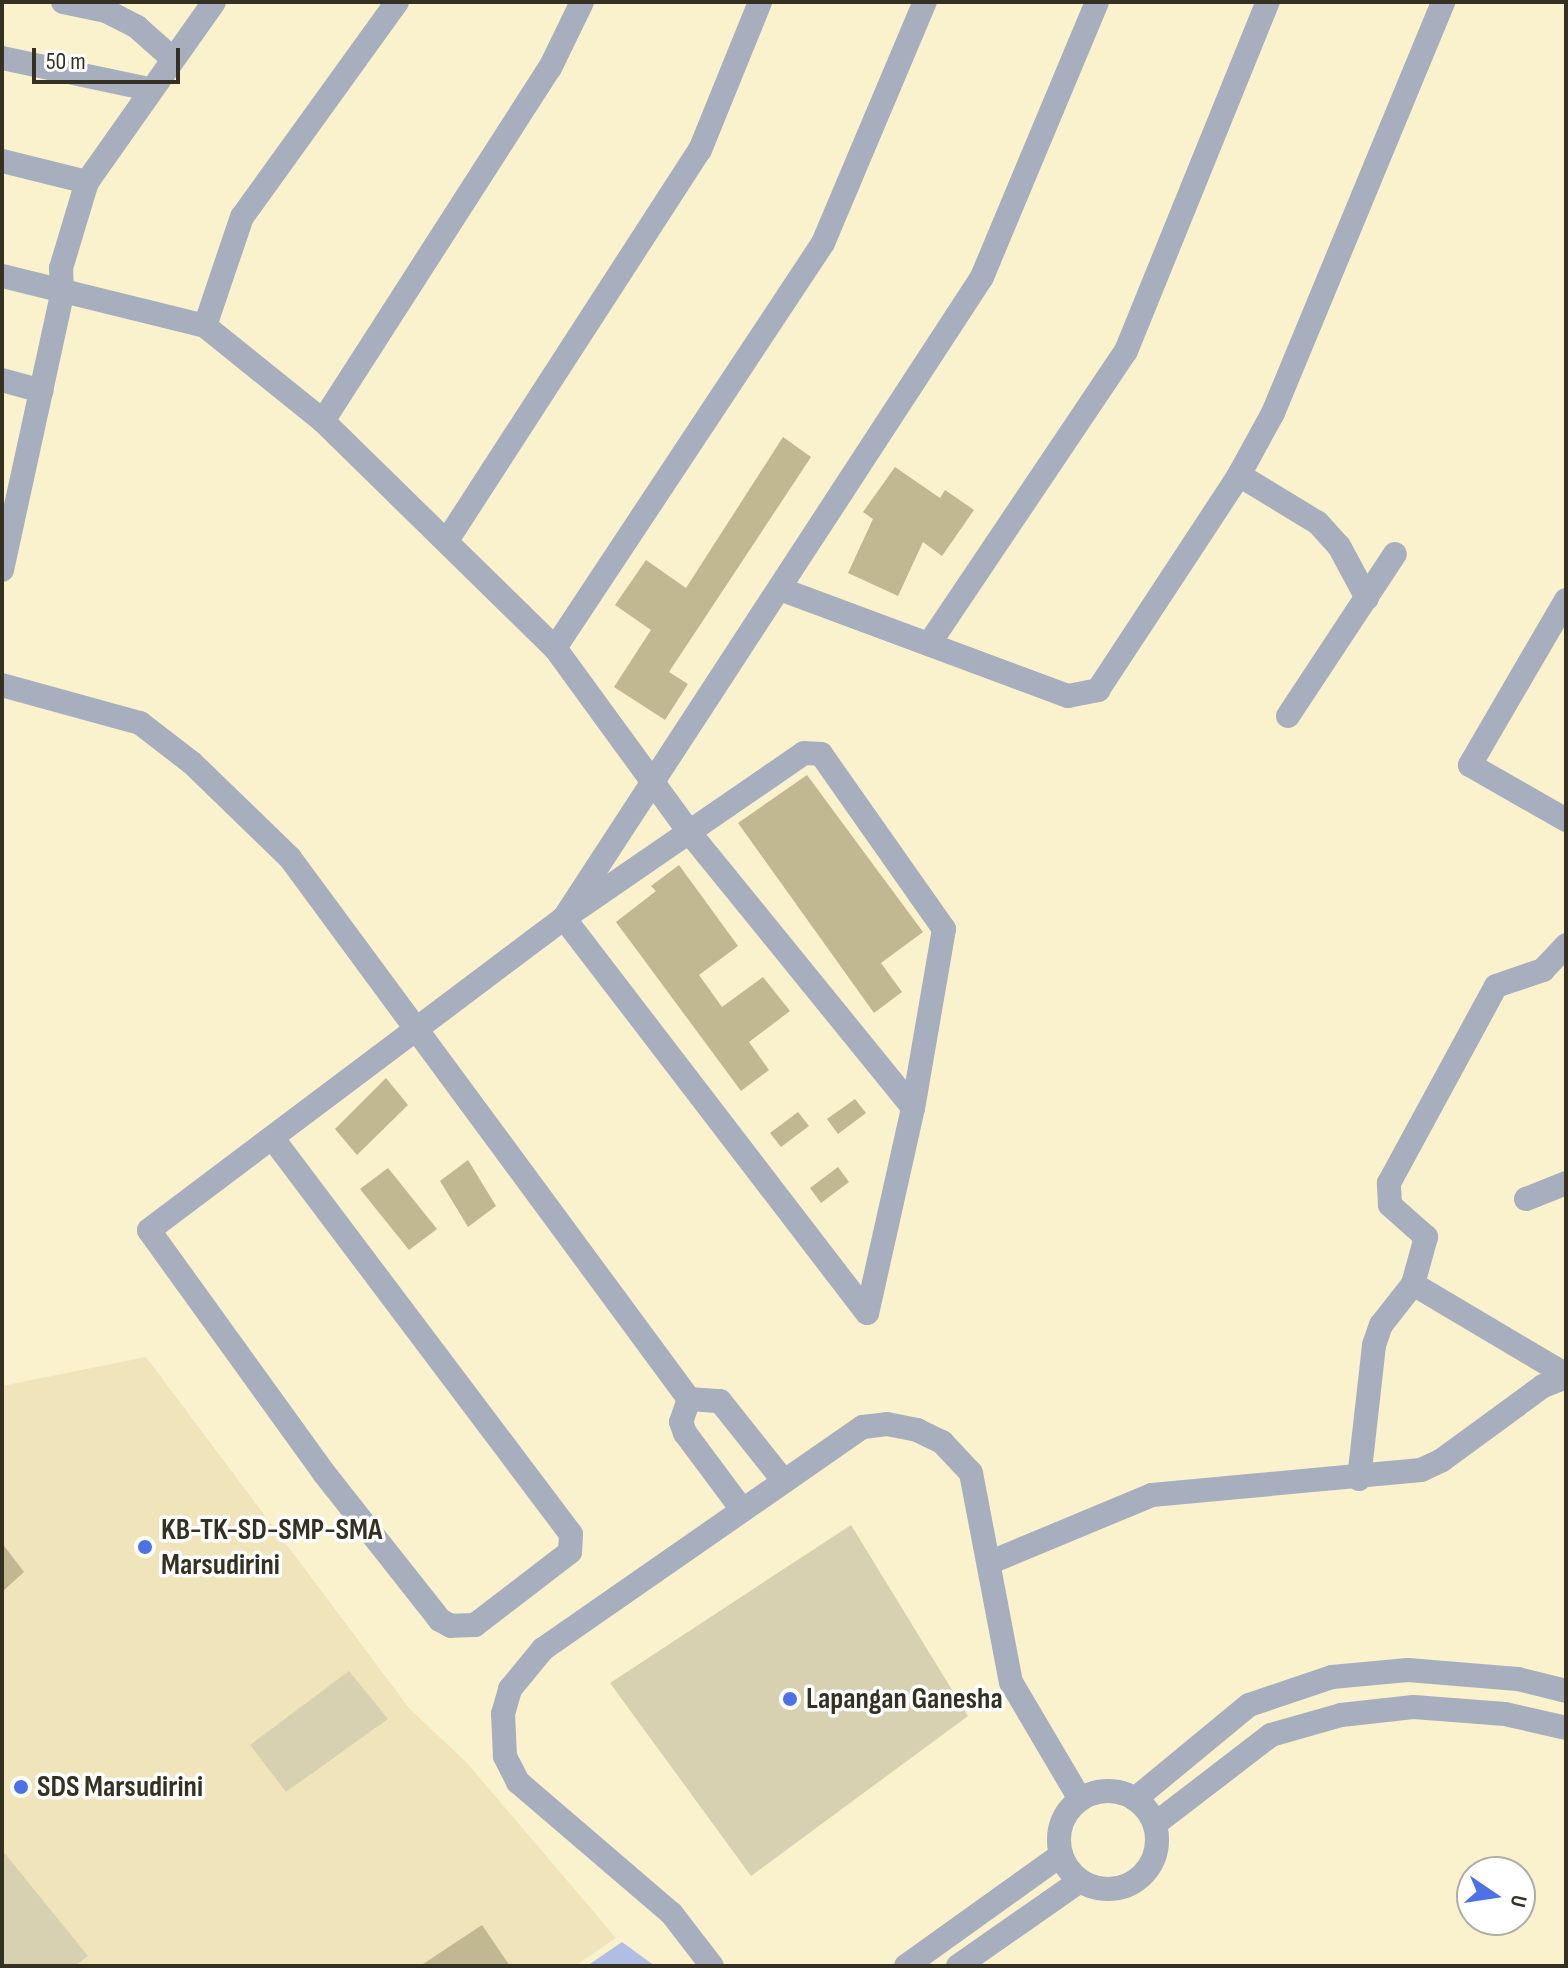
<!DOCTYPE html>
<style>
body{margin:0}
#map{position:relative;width:1568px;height:1968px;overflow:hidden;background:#faf2cd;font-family:"Sofia Sans Condensed",sans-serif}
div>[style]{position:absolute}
.built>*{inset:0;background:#f0e5ba}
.green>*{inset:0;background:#d8d1b1}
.water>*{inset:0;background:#afbee2}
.building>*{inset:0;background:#c1b891}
.minor>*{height:24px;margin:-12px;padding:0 12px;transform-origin:12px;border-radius:12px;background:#a7aebe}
.minor>.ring{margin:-12px;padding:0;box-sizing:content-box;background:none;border:24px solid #a7aebe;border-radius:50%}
.dots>*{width:22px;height:22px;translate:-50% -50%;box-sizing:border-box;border:4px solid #fff;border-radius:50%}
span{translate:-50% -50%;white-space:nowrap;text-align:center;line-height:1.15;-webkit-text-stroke:7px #fff;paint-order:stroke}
.poi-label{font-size:30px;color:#343122;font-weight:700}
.left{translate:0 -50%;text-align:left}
.frame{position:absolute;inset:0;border:4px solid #343122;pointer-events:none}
.north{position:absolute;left:1456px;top:1856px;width:80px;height:80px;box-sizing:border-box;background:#fff;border:2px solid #aeada7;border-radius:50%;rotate:103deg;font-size:22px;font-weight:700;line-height:32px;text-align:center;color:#343122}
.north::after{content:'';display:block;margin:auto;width:28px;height:36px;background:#4d72e5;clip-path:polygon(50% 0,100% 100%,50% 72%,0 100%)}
.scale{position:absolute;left:32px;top:48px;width:148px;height:36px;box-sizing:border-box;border:4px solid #343122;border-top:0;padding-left:10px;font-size:24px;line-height:28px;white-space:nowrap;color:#343122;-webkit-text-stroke:6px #fff;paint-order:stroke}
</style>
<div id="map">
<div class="built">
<div style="clip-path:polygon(146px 1357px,409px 1708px,468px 1764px,616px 1938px,575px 1966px,2px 1966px,2px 1386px)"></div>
</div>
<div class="green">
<div style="clip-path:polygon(851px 1525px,968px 1716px,751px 1876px,610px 1683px)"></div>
<div style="clip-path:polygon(349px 1671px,388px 1719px,286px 1792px,250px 1745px)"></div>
<div style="clip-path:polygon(2px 1850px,88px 1956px,75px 1966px,2px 1966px)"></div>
</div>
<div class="water">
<div style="clip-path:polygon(622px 1942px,655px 1966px,587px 1966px)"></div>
</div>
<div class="building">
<div style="clip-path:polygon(783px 437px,811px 457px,669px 672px,688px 684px,665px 720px,614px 687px,651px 630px,615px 605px,646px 560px,686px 588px)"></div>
<div style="clip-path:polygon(895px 467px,940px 498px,945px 490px,974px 510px,942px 556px,923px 542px,898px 596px,848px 573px,873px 519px,863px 512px)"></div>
<div style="clip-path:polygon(807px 775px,923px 932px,881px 963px,902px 992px,874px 1013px,738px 823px)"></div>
<div style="clip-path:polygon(679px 865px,738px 946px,699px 975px,722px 1007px,763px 977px,790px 1011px,749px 1042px,769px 1070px,741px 1091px,616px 922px,656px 891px,651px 886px)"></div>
<div style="clip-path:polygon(386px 1078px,408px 1105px,357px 1155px,335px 1129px)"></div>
<div style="clip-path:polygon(855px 1099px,866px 1113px,838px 1134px,827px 1119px)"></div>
<div style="clip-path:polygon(798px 1112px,809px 1126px,781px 1147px,770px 1133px)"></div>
<div style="clip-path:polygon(468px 1160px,496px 1206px,468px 1227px,440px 1181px)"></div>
<div style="clip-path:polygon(838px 1167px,849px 1182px,821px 1203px,810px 1188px)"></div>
<div style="clip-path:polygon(388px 1168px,437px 1229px,409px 1250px,360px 1189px)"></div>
<div style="clip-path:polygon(2px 1543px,24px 1572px,2px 1592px)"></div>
<div style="clip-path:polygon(482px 1925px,510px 1966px,420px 1966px)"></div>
</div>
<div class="minor">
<div style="left:63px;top:2px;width:44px;rotate:11.8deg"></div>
<div style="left:106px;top:11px;width:35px;rotate:27deg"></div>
<div style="left:137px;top:27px;width:47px;rotate:41.5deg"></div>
<div style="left:2px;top:58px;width:150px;rotate:11.9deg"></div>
<div style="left:2px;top:161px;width:88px;rotate:13.9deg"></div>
<div style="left:2px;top:276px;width:209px;rotate:13.8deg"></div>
<div style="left:205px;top:326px;width:151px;rotate:38.8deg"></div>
<div style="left:323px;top:421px;width:325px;rotate:44.4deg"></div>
<div style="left:555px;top:648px;width:228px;rotate:53.9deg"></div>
<div style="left:689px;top:832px;width:355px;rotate:50.9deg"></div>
<div style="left:205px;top:326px;width:115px;rotate:-71.3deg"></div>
<div style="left:242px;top:217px;width:265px;rotate:-54.2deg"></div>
<div style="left:2px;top:380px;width:41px;rotate:15.4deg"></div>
<div style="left:323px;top:421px;width:420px;rotate:-57.3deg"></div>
<div style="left:550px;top:68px;width:73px;rotate:-64.1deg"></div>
<div style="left:1239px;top:475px;width:92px;rotate:31.3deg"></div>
<div style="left:1318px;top:523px;width:31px;rotate:48deg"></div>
<div style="left:1339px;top:546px;width:59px;rotate:61.7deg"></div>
<div style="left:448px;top:539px;width:463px;rotate:-57.1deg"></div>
<div style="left:700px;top:150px;width:160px;rotate:-67.9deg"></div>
<div style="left:2px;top:570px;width:282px;rotate:-77.7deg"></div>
<div style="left:62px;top:294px;width:26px;rotate:-92deg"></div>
<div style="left:61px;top:268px;width:90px;rotate:-73.2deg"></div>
<div style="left:87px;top:182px;width:220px;rotate:-54.8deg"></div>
<div style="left:780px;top:589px;width:307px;rotate:20.4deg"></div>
<div style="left:1068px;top:696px;width:31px;rotate:-11deg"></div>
<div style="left:1098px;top:690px;width:257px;rotate:-56.7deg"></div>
<div style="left:1239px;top:475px;width:71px;rotate:-61.3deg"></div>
<div style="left:1273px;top:413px;width:445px;rotate:-67.5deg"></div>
<div style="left:1566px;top:600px;width:191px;rotate:120.2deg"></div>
<div style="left:1470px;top:765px;width:111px;rotate:29.8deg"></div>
<div style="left:929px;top:644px;width:353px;rotate:-56.1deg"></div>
<div style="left:1126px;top:351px;width:377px;rotate:-67.9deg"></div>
<div style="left:555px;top:648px;width:486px;rotate:-56.5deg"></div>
<div style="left:823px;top:243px;width:262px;rotate:-67.1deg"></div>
<div style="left:2px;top:685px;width:143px;rotate:15.4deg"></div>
<div style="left:140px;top:723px;width:66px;rotate:37.6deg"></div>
<div style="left:192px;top:763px;width:136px;rotate:44.1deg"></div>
<div style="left:290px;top:858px;width:672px;rotate:53.59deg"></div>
<div style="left:1288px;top:716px;width:194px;rotate:-56.6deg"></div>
<div style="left:274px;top:1140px;width:493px;rotate:53deg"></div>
<div style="left:571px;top:1534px;width:18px;rotate:93deg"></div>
<div style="left:570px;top:1552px;width:120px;rotate:142.5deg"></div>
<div style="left:475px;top:1625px;width:24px;rotate:178deg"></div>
<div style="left:451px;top:1626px;width:13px;rotate:-151deg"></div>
<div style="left:440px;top:1620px;width:187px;rotate:-128.3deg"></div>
<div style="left:324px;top:1473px;width:299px;rotate:-125.8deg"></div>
<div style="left:149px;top:1230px;width:519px;rotate:-36.94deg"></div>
<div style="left:564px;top:918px;width:291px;rotate:-34.5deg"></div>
<div style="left:804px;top:753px;width:17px;rotate:3deg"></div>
<div style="left:821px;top:754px;width:214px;rotate:54.9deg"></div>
<div style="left:944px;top:929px;width:182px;rotate:99.8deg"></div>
<div style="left:913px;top:1108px;width:210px;rotate:102.6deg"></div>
<div style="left:1526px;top:1199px;width:43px;rotate:-21.8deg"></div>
<div style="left:1413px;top:1284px;width:49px;rotate:-74.5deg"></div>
<div style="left:1426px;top:1237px;width:48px;rotate:-138.4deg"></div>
<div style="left:1390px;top:1205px;width:22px;rotate:-93deg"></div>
<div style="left:1389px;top:1183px;width:224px;rotate:-61.5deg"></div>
<div style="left:1496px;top:986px;width:50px;rotate:-18.8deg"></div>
<div style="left:1543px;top:970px;width:34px;rotate:-47deg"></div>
<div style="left:867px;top:1313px;width:498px;rotate:-127.5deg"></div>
<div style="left:564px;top:918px;width:765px;rotate:-56.89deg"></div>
<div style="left:982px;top:277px;width:298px;rotate:-67.3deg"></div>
<div style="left:689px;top:1399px;width:31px;rotate:4deg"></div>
<div style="left:720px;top:1401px;width:100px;rotate:51.5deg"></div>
<div style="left:689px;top:1399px;width:24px;rotate:109deg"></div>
<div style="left:681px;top:1422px;width:12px;rotate:70deg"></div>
<div style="left:685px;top:1433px;width:94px;rotate:53.3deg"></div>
<div style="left:1359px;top:1479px;width:135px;rotate:-83.6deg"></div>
<div style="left:1374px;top:1345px;width:21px;rotate:-71deg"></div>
<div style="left:1381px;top:1325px;width:52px;rotate:-52deg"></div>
<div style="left:1413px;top:1284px;width:178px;rotate:30.7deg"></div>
<div style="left:991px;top:1562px;width:174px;rotate:-22.6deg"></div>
<div style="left:1152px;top:1495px;width:270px;rotate:-5.3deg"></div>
<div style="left:1421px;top:1470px;width:23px;rotate:-25deg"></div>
<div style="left:1442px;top:1460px;width:125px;rotate:-36.2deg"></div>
<div style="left:1543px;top:1386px;width:25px;rotate:-21deg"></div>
<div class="ring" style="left:1059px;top:1791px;width:74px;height:74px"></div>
<div style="left:1135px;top:1799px;width:148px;rotate:-39.5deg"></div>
<div style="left:1249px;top:1705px;width:88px;rotate:-18.6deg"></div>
<div style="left:1332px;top:1677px;width:76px;rotate:-5.3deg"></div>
<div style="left:1408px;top:1670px;width:110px;rotate:4.7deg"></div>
<div style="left:1518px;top:1679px;width:49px;rotate:14deg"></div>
<div style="left:1155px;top:1824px;width:146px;rotate:-37.5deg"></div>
<div style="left:1271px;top:1735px;width:73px;rotate:-15.9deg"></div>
<div style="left:1341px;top:1715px;width:73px;rotate:-6.3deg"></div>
<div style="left:1414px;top:1707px;width:91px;rotate:4.4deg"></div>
<div style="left:1505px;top:1714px;width:63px;rotate:12.9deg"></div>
<div style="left:712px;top:1966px;width:66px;rotate:-127.6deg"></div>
<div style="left:672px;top:1914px;width:203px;rotate:-139.4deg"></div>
<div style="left:518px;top:1782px;width:29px;rotate:-117deg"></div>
<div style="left:505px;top:1756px;width:42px;rotate:-92.7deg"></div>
<div style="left:503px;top:1714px;width:26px;rotate:-74deg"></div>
<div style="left:510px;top:1689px;width:52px;rotate:-50.5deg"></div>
<div style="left:543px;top:1649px;width:389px;rotate:-34.8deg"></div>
<div style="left:863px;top:1427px;width:24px;rotate:-7deg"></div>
<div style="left:887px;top:1424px;width:31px;rotate:11deg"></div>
<div style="left:917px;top:1430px;width:28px;rotate:26deg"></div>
<div style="left:942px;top:1442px;width:42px;rotate:46.9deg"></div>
<div style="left:971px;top:1473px;width:213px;rotate:79.2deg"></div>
<div style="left:1011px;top:1682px;width:136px;rotate:59.5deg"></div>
<div style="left:906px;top:1966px;width:191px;rotate:-35.6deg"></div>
<div style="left:958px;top:1966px;width:149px;rotate:-34.9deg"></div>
</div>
<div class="dots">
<div style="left:145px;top:1547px;background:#4d72e5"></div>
<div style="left:790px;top:1699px;background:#4d72e5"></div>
<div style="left:21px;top:1787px;background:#4d72e5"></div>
</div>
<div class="poi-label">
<span class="left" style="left:161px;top:1547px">KB-TK-SD-SMP-SMA<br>Marsudirini</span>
<span class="left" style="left:806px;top:1699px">Lapangan Ganesha</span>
<span class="left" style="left:37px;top:1787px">SDS Marsudirini</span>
</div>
<div class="frame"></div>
<div class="north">U</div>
<div class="scale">50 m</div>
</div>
